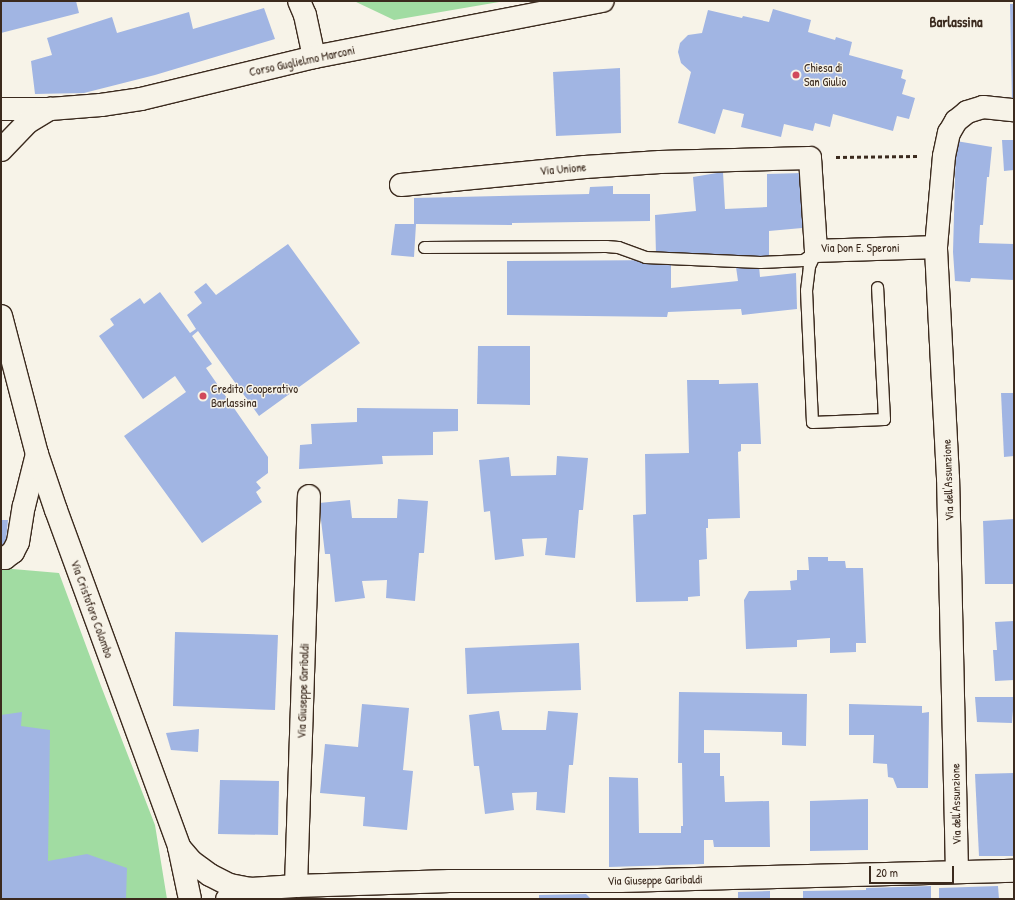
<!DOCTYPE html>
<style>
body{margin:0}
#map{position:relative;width:1015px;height:900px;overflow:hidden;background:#f7f3e8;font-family:"Patrick Hand",sans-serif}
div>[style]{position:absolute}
.green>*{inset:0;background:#a1dca2}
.building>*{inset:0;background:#a1b5e3}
.path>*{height:2.5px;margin-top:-1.25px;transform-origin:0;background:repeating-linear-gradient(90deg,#3b2a1e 0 4px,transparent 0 7px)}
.roads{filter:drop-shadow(1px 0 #3b2a1e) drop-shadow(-1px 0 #3b2a1e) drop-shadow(0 1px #3b2a1e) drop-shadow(0 -1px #3b2a1e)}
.service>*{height:11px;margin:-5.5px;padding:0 5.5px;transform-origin:5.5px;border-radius:5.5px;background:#f7f3e8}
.minor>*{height:22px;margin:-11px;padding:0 11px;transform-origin:11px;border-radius:11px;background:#f7f3e8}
.tertiary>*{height:22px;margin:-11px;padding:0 11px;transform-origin:11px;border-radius:11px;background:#f7f3e8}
.dots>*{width:11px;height:11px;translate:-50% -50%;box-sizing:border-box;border:2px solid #f7f3e8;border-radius:50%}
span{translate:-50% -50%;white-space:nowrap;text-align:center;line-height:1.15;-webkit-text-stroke:3px #f7f3e8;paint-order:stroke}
.street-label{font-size:12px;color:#3b2a1e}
.poi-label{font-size:12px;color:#3b2a1e}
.left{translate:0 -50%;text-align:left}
.quarter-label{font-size:14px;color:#3b2a1e;font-weight:700}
.frame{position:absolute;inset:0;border:2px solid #3b2a1e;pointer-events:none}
.scale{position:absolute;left:869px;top:866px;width:85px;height:18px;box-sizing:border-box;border:2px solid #3b2a1e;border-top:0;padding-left:5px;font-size:12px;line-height:14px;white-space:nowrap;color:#3b2a1e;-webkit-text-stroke:3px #f7f3e8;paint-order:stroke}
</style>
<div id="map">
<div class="green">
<div style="clip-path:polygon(354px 1px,505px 1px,394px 20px)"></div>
<div style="clip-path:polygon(1px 568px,59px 573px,101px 686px,155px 825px,167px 899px,1px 899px)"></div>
</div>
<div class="building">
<div style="clip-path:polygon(1px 1px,76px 1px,79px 13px,1px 33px)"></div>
<div style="clip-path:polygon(1010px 4px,1014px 4px,1014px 101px,1012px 101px)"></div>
<div style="clip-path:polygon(264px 8px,275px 39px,155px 75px,84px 93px,35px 94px,31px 61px,52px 55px,47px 38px,112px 17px,117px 33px,189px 12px,193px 29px)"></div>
<div style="clip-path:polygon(773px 9px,811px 20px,808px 32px,835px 40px,836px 37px,852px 42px,849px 55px,903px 70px,901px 78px,906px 80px,902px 94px,915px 98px,909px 119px,897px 116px,893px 131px,833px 114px,830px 127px,815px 123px,813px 131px,784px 124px,781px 137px,741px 127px,744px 114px,723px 109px,715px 134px,678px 123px,691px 72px,681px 63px,678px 52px,680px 43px,688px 35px,702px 33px,708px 10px,742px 18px,743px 16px,769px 22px)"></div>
<div style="clip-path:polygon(620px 68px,621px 133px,556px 136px,553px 72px)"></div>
<div style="clip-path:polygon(1002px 140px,1014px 140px,1014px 170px,1004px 171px)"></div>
<div style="clip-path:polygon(956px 141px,992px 147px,989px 177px,987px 177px,983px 225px,980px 225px,979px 243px,1014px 244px,1014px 280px,971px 278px,970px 282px,955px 281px,953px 252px)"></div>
<div style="clip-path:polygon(723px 172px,725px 209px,767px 207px,767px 174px,802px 173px,802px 228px,769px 231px,769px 259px,656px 255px,655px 215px,696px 211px,693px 177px)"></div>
<div style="clip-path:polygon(613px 186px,613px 194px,650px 194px,650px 221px,512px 223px,512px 225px,416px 224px,414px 257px,391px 255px,395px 224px,414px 224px,414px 198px,589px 194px,590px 187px)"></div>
<div style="clip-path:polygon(288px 244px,360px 343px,259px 416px,198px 331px,192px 336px,212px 364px,206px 368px,268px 457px,268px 473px,256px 482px,261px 488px,256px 492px,262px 502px,202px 543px,124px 436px,186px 392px,175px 376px,143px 399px,99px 336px,114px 325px,110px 319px,140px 298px,144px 304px,160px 292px,190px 333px,196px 329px,187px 315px,202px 303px,194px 292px,206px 283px,216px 295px)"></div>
<div style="clip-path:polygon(671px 260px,671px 288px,738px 281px,736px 267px,759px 266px,760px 277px,796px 273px,797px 309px,742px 315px,741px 309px,668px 312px,667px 317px,507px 315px,507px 261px)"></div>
<div style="clip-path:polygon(478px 346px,530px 346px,530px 405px,477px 404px)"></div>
<div style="clip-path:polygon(687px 380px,719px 380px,719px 384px,758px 383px,761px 444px,741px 444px,741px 451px,738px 452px,740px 518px,708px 519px,708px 528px,706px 528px,707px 559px,699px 560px,700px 596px,688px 597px,688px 601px,636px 602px,633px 515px,646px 514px,645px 454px,689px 453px)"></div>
<div style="clip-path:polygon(1001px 393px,1014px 393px,1014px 456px,1004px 457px)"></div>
<div style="clip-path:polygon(357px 408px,458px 409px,458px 431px,433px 432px,433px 455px,382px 456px,383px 464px,299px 469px,300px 445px,312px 444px,311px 424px,357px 422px)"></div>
<div style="clip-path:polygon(557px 456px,588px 458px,583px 510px,579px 510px,575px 558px,545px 555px,547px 538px,522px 539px,524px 556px,495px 560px,490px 511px,484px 512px,479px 460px,509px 457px,511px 476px,556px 475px)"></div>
<div style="clip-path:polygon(398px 499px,428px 501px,424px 553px,419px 553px,415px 601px,386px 598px,387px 580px,362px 581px,365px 598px,335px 602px,330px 554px,325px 554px,319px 503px,350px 500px,352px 518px,397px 518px)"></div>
<div style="clip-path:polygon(1014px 519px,1014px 584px,985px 584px,983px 521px)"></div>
<div style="clip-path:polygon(1px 520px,8px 520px,5px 551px,1px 550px)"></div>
<div style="clip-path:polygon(808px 557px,828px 557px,828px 561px,845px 561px,846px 568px,863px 568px,866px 643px,856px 643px,856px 652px,830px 653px,830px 638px,797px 640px,797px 647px,746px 649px,744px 600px,749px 591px,791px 590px,790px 581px,797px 580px,797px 570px,809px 570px)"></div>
<div style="clip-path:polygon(1014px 621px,1014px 680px,995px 681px,993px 650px,997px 650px,995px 622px)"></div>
<div style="clip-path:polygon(175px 632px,278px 635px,275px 710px,173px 706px)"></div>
<div style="clip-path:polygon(579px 643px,581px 690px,467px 694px,465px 648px)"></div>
<div style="clip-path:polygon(679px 692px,807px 694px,806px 746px,782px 745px,782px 732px,704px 730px,704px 753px,720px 753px,720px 776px,724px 776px,725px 802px,769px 801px,770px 847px,714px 847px,713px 840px,704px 840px,704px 864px,609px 867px,609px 777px,638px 778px,639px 833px,681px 833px,681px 826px,683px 826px,682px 763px,678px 763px)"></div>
<div style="clip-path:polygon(975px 697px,1014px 697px,1012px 723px,977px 722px)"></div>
<div style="clip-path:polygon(362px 704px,409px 708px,403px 770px,413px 771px,407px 830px,363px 826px,365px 797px,320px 793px,325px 744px,358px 747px)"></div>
<div style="clip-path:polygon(849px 704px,922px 706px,922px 713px,929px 712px,928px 788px,897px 788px,893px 778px,888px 777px,887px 764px,873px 763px,874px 735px,849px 735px)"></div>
<div style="clip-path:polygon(499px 711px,502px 730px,546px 730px,548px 711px,578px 713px,573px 765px,569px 765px,565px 813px,536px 810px,537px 792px,512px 793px,514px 810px,485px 814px,479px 766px,474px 766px,469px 715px)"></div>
<div style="clip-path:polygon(22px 712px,21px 726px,50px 730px,48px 861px,87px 854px,127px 868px,126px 899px,1px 899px,1px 715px)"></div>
<div style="clip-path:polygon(199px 729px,198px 752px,171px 750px,166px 733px)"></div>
<div style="clip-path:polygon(1014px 773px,1014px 856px,979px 856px,975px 774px)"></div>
<div style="clip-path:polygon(220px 780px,279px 781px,278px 835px,218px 834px)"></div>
<div style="clip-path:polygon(868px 799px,868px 850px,810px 851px,810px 801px)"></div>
<div style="clip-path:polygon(931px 886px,931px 899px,803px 899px,803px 891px,866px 890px,866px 888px)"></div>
<div style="clip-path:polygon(998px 886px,999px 899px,939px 899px,939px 888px)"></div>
<div style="clip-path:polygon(770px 891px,770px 899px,738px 899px,738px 892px)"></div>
<div style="clip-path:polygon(586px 894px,591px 899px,539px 899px,539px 895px)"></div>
</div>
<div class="path">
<div style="left:836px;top:157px;width:81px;rotate:-0.7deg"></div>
</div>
<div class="roads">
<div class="service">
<div style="left:424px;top:247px;width:182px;rotate:-0.3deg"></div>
<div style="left:606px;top:246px;width:12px;rotate:5deg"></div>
<div style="left:618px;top:247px;width:29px;rotate:20deg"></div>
<div style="left:645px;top:257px;width:115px;rotate:2.5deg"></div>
<div style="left:760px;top:262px;width:43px;rotate:-2.7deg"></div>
<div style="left:803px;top:260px;width:16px;rotate:-35deg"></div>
<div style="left:816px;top:251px;width:17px;rotate:115deg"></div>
<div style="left:809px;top:266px;width:24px;rotate:97deg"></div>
<div style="left:806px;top:290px;width:132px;rotate:87.4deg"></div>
<div style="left:812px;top:422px;width:72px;rotate:-2.4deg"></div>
<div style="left:884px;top:419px;width:132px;rotate:-93deg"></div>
</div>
<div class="minor">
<div style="left:299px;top:1px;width:15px;rotate:67deg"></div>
<div style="left:305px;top:15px;width:43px;rotate:77.9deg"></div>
<div style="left:401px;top:185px;width:185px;rotate:-5.6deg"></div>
<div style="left:585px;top:167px;width:75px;rotate:-3.8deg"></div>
<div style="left:660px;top:162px;width:150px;rotate:-1.5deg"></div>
<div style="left:810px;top:158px;width:93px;rotate:86.3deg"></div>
<div style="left:816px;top:251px;width:120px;rotate:-1.9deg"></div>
<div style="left:1px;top:558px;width:4px"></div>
<div style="left:5px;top:558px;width:10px;rotate:-37deg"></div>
<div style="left:13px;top:552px;width:11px;rotate:-63deg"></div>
<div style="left:18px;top:542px;width:36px;rotate:-81deg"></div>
<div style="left:24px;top:506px;width:54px;rotate:-76deg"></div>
<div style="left:179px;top:847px;width:20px;rotate:49deg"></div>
<div style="left:192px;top:862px;width:22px;rotate:36deg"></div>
<div style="left:210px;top:875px;width:22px;rotate:27deg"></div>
<div style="left:230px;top:885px;width:21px;rotate:11deg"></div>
<div style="left:957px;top:872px;width:394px;rotate:-91.3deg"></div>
<div style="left:948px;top:478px;width:231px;rotate:-93deg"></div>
<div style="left:936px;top:247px;width:91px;rotate:-85deg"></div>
<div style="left:944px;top:156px;width:24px;rotate:-78deg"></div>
<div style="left:949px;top:133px;width:14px;rotate:-60deg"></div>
<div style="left:956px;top:121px;width:14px;rotate:-39deg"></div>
<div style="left:967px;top:112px;width:17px;rotate:-17deg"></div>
<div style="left:983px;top:107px;width:31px;rotate:6deg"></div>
<div style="left:296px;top:886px;width:390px;rotate:-88.1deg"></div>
<div style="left:227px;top:899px;width:26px;rotate:-23deg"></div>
<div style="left:251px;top:889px;width:45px;rotate:-3.8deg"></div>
<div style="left:296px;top:886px;width:154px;rotate:-1.9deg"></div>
<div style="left:450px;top:881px;width:170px"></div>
<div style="left:620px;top:881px;width:394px;rotate:-1.5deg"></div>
</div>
<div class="tertiary">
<div style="left:1px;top:109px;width:49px"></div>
<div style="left:50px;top:109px;width:51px;rotate:-4.5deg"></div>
<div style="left:101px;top:105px;width:40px;rotate:-8.5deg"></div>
<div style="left:141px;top:99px;width:178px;rotate:-13.6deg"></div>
<div style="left:314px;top:57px;width:294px;rotate:-11deg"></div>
<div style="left:1px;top:150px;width:39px;rotate:-46deg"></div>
<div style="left:28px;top:122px;width:26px;rotate:-31deg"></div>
<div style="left:1px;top:316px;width:143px;rotate:75.4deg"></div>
<div style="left:37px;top:454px;width:59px;rotate:71.3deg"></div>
<div style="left:56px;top:510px;width:359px;rotate:69.9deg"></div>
<div style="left:179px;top:847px;width:53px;rotate:78.1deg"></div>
</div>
</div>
<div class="dots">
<div style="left:796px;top:75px;background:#d1495b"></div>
<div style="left:203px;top:396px;background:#d1495b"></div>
</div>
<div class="street-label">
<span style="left:302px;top:61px;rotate:-12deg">Corso Guglielmo Marconi</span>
<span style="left:563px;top:169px;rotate:-5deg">Via Unione</span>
<span style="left:860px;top:248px">Via Don E. Speroni</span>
<span style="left:948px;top:480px;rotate:-92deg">Via dell'Assunzione</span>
<span style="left:92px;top:609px;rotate:70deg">Via Cristoforo Colombo</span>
<span style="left:303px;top:691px;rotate:-88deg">Via Giuseppe Garibaldi</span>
<span style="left:956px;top:804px;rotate:-91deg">Via dell'Assunzione</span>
<span style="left:655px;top:880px;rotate:-1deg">Via Giuseppe Garibaldi</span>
</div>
<div class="poi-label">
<span class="left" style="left:804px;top:75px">Chiesa di<br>San Giulio</span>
<span class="left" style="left:211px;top:396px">Credito Cooperativo<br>Barlassina</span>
</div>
<div class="quarter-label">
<span style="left:956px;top:22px">Barlassina</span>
</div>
<div class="frame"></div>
<div class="scale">20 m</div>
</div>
